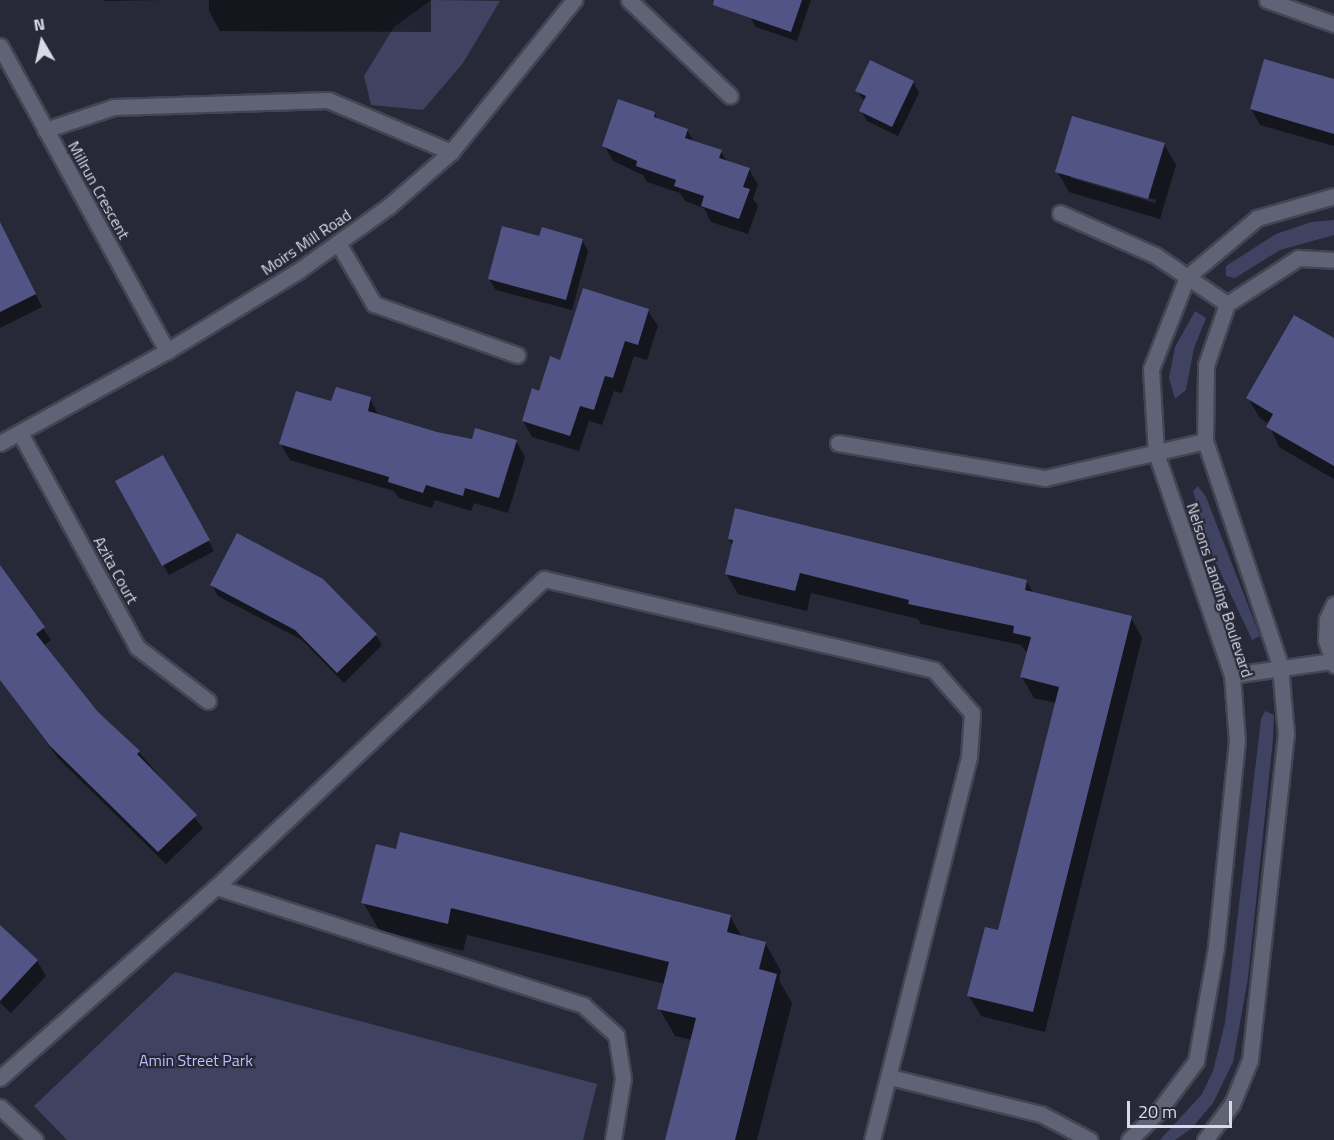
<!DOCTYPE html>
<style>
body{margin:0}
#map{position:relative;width:1334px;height:1140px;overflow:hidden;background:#272838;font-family:"Titillium Web",sans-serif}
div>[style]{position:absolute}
.green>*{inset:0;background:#404261}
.shadow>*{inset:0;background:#0007}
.building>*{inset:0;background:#515485}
.roads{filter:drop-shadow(2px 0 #444552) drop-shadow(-2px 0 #444552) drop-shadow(0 2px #444552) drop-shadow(0 -2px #444552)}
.service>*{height:15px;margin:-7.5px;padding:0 7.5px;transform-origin:7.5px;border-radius:7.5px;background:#606375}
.minor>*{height:15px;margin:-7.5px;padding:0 7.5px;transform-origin:7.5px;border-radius:7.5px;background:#606375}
.tertiary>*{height:15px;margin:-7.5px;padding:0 7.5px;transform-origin:7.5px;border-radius:7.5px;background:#606375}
span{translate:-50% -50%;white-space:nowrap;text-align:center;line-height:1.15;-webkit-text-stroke:4.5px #272838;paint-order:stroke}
.street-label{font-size:16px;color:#d9dae5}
.park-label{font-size:16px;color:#b9bffd}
.north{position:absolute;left:12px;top:12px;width:60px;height:60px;-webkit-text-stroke:4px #272838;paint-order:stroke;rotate:351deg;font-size:16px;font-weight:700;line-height:24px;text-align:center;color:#d9dae5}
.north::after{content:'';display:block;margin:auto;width:21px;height:27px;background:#d9dae5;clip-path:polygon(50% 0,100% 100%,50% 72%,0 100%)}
.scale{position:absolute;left:1127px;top:1101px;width:105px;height:27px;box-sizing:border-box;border:3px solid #d9dae5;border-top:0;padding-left:8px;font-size:18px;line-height:21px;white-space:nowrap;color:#d9dae5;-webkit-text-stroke:4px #272838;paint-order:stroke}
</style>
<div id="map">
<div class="green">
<div style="clip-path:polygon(431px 0,500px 1px,463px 63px,423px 110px,371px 105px,364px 76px,394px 27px)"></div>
<div style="clip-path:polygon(1334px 220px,1334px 235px,1280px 250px,1235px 278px,1226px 276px,1226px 266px,1276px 234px,1311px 222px)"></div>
<div style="clip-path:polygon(1195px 311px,1206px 318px,1194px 348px,1186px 390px,1175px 399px,1169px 378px,1175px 347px)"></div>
<div style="clip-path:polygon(1198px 486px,1206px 497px,1260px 636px,1252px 640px,1209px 548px,1193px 491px)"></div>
<div style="clip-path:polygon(1265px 711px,1274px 715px,1273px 739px,1248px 978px,1233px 1062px,1213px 1103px,1191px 1129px,1175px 1140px,1160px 1140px,1202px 1094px,1213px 1071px,1225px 1023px,1261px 719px)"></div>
<div style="clip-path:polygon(175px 972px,597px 1084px,583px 1140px,67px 1140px,34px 1106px)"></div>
</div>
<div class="shadow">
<div style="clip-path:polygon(104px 0,165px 0,104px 1px)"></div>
<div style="clip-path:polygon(209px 0,431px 0,431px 32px,220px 31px,209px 11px)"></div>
<div style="clip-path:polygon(718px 0,811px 0,797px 41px,756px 27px,750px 17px)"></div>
<div style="clip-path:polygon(1334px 81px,1334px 146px,1260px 125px,1251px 109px)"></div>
<div style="clip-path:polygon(913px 82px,919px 93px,898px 136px,867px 121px,861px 111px,865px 102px,857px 91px)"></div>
<div style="clip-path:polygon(654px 113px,659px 121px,687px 130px,694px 142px,721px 151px,727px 162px,749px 169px,758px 185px,753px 199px,758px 206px,748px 234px,711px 222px,704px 208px,685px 201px,680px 193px,647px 182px,643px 175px,613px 161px,604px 145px)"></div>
<div style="clip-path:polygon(evenodd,1164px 144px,1176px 165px,1160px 219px,1069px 192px,1057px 171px,1164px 144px,1071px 175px,1156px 200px,1155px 203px,1071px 178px,1071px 175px)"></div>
<div style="clip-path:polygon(0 223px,42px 307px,0 328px)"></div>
<div style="clip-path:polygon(540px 238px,582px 240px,588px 251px,572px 310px,496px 290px,489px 279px)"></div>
<div style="clip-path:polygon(648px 311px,658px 326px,647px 360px,634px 356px,622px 393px,614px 391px,602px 425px,589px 421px,579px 451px,532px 437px,523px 421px,561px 362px)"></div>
<div style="clip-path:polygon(1334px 340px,1334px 479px,1279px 447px,1269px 424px,1260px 418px,1248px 398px)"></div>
<div style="clip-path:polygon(370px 399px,379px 416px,436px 433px,473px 441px,516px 441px,525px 457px,508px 513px,474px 503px,471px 511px,435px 500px,432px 508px,399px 498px,394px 491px,290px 460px,281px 444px,332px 403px)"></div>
<div style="clip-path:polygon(162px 457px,214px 551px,169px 575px,117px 481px)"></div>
<div style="clip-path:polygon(729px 539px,1026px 581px,1034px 594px,1131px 618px,1142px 638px,1045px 1032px,981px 1016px,969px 996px,999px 932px,1056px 703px,1034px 698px,1022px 677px,1028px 654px,1021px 645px,921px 624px,918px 619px,811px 593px,807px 611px,738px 594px,726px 573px,733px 546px)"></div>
<div style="clip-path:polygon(0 567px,51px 640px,43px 646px,97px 713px,139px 752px,203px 828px,166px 864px,58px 758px,1px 680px)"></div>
<div style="clip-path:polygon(212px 585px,376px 635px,382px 645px,344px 683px,302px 640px,218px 596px)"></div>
<div style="clip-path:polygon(363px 902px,730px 916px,742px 937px,765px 943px,781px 971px,779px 980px,792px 1003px,757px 1140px,666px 1140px,692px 1040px,675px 1036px,659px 1008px,665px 984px,467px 935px,463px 951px,379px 930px)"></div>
<div style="clip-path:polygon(0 927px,37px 961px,46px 976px,11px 1013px,0 1003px)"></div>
</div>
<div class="building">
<div style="clip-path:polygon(714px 0,802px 0,791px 32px,713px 5px)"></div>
<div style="clip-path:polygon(1264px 59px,1334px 79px,1334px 134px,1250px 109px)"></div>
<div style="clip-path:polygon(870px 60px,914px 81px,892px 127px,859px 111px,866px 96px,855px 91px)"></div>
<div style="clip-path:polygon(618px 99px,655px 112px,654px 117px,688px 129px,685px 138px,722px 150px,719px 158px,750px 168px,743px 187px,750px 189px,739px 219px,701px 206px,704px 196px,674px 186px,676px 180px,636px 166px,637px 161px,602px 146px)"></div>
<div style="clip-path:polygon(1072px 116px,1165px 143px,1148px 199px,1055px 172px)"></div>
<div style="clip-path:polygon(0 222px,36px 294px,0 312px)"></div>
<div style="clip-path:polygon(502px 226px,539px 236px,542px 227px,583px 239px,566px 300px,488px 279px)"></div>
<div style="clip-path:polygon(583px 288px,649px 309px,638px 345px,625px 341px,613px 378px,605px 376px,594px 410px,580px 406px,570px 436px,522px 421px,532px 388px,539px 391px,550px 356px,560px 360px)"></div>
<div style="clip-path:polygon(1294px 315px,1334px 338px,1334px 466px,1266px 427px,1273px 414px,1246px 398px)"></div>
<div style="clip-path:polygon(336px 387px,371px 397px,368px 411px,437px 432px,472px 439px,475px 428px,517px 440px,499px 498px,465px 488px,463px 496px,426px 485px,423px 493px,388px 482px,389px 477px,279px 444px,296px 391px,331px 401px)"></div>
<div style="clip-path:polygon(163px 455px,210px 540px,162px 566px,115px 481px)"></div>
<div style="clip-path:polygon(735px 508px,1027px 580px,1025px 590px,1132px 616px,1033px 1012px,967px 996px,985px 927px,998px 930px,1059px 687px,1020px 677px,1031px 637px,1013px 633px,1014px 626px,908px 604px,909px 600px,800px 573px,795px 591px,725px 574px,733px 540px,728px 539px)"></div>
<div style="clip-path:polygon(237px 533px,323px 579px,377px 634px,337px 673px,295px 630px,210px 585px)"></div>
<div style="clip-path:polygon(0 565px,45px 627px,36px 634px,98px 712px,140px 751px,137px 754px,197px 815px,158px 852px,50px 746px,0 680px)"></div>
<div style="clip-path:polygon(400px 832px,731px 915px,727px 932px,766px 942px,759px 969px,777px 974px,735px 1140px,665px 1140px,696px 1018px,657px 1009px,669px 962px,451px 908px,448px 924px,361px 903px,376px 844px,396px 849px)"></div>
<div style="clip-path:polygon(0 925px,38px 960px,0 1001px)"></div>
</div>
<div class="roads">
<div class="service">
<div style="left:629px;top:0;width:139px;rotate:43.5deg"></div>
<div style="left:45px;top:130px;width:73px;rotate:-18.4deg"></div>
<div style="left:114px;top:107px;width:214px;rotate:-1.9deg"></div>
<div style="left:328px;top:100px;width:134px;rotate:22.9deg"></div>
<div style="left:1060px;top:213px;width:104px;rotate:23.9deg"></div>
<div style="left:1155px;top:255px;width:87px;rotate:34.2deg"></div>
<div style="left:338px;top:243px;width:71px;rotate:59.5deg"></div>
<div style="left:374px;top:304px;width:152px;rotate:19.6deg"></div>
<div style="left:838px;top:443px;width:210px;rotate:9.6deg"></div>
<div style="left:1045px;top:478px;width:164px;rotate:-13deg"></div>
<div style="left:1334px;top:604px;width:17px;rotate:115deg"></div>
<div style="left:1327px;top:619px;width:21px;rotate:93deg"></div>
<div style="left:1326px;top:640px;width:26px;rotate:72deg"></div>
<div style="left:1232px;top:675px;width:100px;rotate:-8deg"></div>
<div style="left:216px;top:887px;width:386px;rotate:17.8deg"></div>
<div style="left:583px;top:1005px;width:45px;rotate:42.3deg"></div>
<div style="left:616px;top:1035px;width:44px;rotate:80.8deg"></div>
<div style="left:623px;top:1078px;width:63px;rotate:99.2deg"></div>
<div style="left:890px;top:1077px;width:155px;rotate:13.8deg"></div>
<div style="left:1041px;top:1114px;width:55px;rotate:28deg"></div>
<div style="left:0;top:1078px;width:288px;rotate:-41.5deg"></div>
<div style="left:216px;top:887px;width:450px;rotate:-43.2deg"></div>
<div style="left:544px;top:579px;width:400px;rotate:13.1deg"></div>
<div style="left:934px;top:670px;width:57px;rotate:48.5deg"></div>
<div style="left:972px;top:713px;width:44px;rotate:93.9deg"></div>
<div style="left:969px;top:757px;width:395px;rotate:104.2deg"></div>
</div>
<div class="minor">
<div style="left:1267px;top:0;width:71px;rotate:19.7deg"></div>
<div style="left:0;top:46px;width:348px;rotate:61.3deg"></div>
<div style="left:20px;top:433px;width:244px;rotate:61.3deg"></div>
<div style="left:137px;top:647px;width:89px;rotate:37.3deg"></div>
<div style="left:0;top:1107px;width:48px;rotate:43.3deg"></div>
<div style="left:1129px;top:1140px;width:39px;rotate:-44deg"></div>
<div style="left:1157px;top:1113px;width:65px;rotate:-53.1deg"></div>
<div style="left:1196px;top:1061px;width:116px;rotate:-80deg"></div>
<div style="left:1216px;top:947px;width:207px;rotate:-84.2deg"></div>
<div style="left:1237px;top:741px;width:66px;rotate:-94.3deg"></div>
<div style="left:1232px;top:675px;width:235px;rotate:-108.9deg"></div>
<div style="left:1156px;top:453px;width:84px;rotate:-93.4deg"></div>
<div style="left:1151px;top:369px;width:99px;rotate:-68.6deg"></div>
<div style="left:1187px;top:277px;width:92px;rotate:-40.1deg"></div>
<div style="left:1257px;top:218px;width:80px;rotate:-15.9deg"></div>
<div style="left:1205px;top:1140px;width:45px;rotate:-53.1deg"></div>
<div style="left:1232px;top:1104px;width:48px;rotate:-67.8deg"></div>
<div style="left:1250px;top:1060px;width:328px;rotate:-83.7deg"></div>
<div style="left:1286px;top:734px;width:69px;rotate:-95deg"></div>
<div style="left:1280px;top:665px;width:236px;rotate:-108.5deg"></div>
<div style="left:1205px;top:441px;width:76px;rotate:-89.2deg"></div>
<div style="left:1206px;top:365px;width:65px;rotate:-71deg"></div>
<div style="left:1227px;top:304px;width:85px;rotate:-32.9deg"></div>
<div style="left:1298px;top:258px;width:36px;rotate:3deg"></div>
</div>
<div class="tertiary">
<div style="left:0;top:443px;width:191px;rotate:-28.9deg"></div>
<div style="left:167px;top:351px;width:153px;rotate:-31.4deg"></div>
<div style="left:298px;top:271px;width:112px;rotate:-35.5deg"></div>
<div style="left:389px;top:206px;width:82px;rotate:-41.1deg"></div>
<div style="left:451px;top:152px;width:196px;rotate:-51deg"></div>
</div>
</div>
<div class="street-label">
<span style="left:99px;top:190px;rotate:61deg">Millrun Crescent</span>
<span style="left:306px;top:242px;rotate:-34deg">Moirs Mill Road</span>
<span style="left:116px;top:570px;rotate:61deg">Azita Court</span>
<span style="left:1220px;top:590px;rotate:72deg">Nelsons Landing Boulevard</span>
</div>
<div class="park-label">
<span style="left:196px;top:1060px">Amin Street Park</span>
</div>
<div class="north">N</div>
<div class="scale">20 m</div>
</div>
